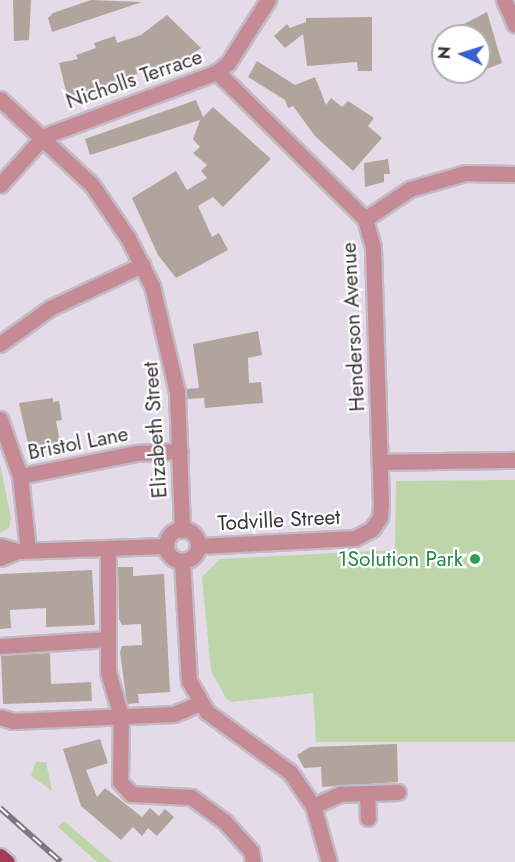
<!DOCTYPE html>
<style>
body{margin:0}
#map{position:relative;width:515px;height:862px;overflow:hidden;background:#e5dbe8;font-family:Jost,sans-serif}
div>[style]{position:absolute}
.green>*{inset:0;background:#bed4a9}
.building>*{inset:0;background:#b1a49c}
.roads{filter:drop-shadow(2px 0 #c2bac5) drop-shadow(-2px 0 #c2bac5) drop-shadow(0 2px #c2bac5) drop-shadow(0 -2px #c2bac5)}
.minor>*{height:15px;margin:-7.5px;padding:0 7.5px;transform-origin:7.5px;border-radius:7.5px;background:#c58a93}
.minor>.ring{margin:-7.5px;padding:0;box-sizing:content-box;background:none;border:15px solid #c58a93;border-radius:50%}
.major>*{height:15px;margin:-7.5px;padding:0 7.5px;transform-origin:7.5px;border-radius:7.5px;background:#a33b55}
.rail>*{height:6px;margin-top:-3px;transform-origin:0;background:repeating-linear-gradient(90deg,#fff 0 11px,#7d777e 0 22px);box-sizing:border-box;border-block:2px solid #7d777e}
.dots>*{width:16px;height:16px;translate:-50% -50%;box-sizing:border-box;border:3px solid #fff;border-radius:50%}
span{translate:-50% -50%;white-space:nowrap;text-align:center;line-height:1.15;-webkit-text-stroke:4.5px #fff;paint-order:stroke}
.street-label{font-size:21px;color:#373438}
.leisure-label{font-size:21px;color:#27864d}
.right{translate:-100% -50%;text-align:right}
.north{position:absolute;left:431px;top:24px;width:60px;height:60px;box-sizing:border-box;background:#fff;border:2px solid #afaeaf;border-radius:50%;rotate:274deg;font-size:16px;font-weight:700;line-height:24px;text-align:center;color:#373438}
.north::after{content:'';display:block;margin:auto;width:21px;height:27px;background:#3a5fd0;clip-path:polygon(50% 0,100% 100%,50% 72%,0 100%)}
</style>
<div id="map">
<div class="green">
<div style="clip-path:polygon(0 464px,11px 518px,9px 528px,0 533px)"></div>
<div style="clip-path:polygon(515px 480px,515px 742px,316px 742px,313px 693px,231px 702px,226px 698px,211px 671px,202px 577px,220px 559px,395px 550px,396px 481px)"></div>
<div style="clip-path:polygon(36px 762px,46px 762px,52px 791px,31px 776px)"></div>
<div style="clip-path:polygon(64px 821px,105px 856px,113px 862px,97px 862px,58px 827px)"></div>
</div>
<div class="building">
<div style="clip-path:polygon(13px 0,31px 0,29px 40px,14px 41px)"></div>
<div style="clip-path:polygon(91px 0,142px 2px,52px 32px,48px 18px,53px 13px)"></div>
<div style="clip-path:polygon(487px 12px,502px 63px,479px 72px,479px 36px,441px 36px)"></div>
<div style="clip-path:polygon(167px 15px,201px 48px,177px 64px,154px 71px,153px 68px,68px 99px,59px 63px,78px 59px,76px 55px,96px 48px,94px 43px,115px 36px,117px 43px,141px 35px)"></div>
<div style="clip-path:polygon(372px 17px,372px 71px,358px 71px,357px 62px,307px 66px,303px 34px,285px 48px,274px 36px,287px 24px,290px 28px,306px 22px,306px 18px)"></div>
<div style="clip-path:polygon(257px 61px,295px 85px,315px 77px,326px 105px,331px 98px,342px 107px,348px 101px,374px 118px,368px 126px,382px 138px,353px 171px,315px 136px,293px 106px,288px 108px,285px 100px,248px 77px)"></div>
<div style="clip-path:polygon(196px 100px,203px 117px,213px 107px,271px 159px,223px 207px,213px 197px,198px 206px,212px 237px,219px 233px,228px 250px,176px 278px,158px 255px,132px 198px,176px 171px,187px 190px,207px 178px,201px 171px,207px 165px,193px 153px,200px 147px,193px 139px,200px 120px,90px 155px,85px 139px)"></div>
<div style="clip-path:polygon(388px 159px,390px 174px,384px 174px,384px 182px,365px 187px,364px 163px)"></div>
<div style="clip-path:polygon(258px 331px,262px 355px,248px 358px,249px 383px,261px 382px,263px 403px,205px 408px,204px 398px,187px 399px,186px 389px,199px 388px,193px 344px)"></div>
<div style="clip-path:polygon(53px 398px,53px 402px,59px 401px,62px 420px,56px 421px,62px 452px,30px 453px,19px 403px)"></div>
<div style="clip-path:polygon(118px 567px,133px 567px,133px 576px,164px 574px,170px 692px,138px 694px,139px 703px,127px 704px,120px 652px,122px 646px,142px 645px,141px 624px,122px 625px,119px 619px)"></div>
<div style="clip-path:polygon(92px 570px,95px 625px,46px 627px,46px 608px,10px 610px,11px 628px,0 629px,0 574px)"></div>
<div style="clip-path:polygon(50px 653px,51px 684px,91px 682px,92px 701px,3px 704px,1px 656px)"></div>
<div style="clip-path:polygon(100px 739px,108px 763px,86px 770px,97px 797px,105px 788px,142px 817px,150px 808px,159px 816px,165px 809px,174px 817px,157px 836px,148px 828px,142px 836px,133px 827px,121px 840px,81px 806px,63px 749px)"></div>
<div style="clip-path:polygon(397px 744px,398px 782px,322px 787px,321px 767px,304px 768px,297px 755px,310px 747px)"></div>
</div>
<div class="roads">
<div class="minor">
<div style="left:504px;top:0;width:27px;rotate:66deg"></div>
<div style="left:0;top:99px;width:126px;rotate:43.1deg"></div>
<div style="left:92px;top:185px;width:64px;rotate:55.8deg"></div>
<div style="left:128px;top:238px;width:54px;rotate:63.4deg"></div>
<div style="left:152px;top:286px;width:109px;rotate:76.7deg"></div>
<div style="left:177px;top:392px;width:138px;rotate:87.9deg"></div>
<div style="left:0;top:185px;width:66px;rotate:-48.1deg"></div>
<div style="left:44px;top:136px;width:184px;rotate:-20.3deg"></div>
<div style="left:217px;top:72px;width:14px;rotate:-39deg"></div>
<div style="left:228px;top:63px;width:75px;rotate:-57.6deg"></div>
<div style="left:365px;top:219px;width:54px;rotate:-33.7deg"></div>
<div style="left:410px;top:189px;width:57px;rotate:-16.2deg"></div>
<div style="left:465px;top:173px;width:50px;rotate:1.1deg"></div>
<div style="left:0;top:344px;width:62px;rotate:-35.8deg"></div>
<div style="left:50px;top:308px;width:102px;rotate:-25.1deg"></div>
<div style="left:0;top:419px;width:60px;rotate:70.7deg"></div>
<div style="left:20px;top:476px;width:74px;rotate:83.8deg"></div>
<div style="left:381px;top:462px;width:134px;rotate:-0.9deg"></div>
<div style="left:20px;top:476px;width:118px;rotate:-11.2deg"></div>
<div style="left:136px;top:453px;width:44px;rotate:-2.6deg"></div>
<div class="ring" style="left:166px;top:529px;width:17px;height:17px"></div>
<div style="left:0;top:546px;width:18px;rotate:16deg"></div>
<div style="left:17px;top:551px;width:149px;rotate:-1.9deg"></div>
<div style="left:198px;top:546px;width:157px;rotate:-2.9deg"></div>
<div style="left:355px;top:538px;width:19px;rotate:-28deg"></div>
<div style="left:372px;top:529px;width:14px;rotate:-56deg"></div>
<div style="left:380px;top:517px;width:13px;rotate:-86deg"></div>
<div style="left:381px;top:504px;width:257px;rotate:-91.8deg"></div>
<div style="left:373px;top:247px;width:29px;rotate:-106deg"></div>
<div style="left:365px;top:219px;width:209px;rotate:-135.2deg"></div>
<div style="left:0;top:558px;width:18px;rotate:-22deg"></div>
<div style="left:182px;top:561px;width:120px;rotate:86.7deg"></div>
<div style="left:189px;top:681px;width:36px;rotate:60deg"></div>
<div style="left:207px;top:712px;width:102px;rotate:35.9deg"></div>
<div style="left:290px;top:772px;width:41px;rotate:55.9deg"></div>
<div style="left:313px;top:806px;width:58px;rotate:74.1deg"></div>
<div style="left:108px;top:639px;width:33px;rotate:90deg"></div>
<div style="left:108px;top:672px;width:46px;rotate:73.5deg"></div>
<div style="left:121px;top:716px;width:66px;rotate:90.9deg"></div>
<div style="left:120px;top:782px;width:16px;rotate:47deg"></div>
<div style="left:131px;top:794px;width:60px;rotate:2.9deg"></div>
<div style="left:191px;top:797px;width:41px;rotate:36deg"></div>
<div style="left:224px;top:821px;width:40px;rotate:48deg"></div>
<div style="left:251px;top:851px;width:11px;rotate:80deg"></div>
<div style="left:0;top:646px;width:108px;rotate:-3.7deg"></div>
<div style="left:108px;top:639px;width:91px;rotate:-90deg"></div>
<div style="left:0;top:717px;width:14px;rotate:17deg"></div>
<div style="left:13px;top:721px;width:161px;rotate:-2.5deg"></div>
<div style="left:174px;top:714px;width:28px;rotate:-23deg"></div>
<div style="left:367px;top:793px;width:25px;rotate:88deg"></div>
<div style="left:313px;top:806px;width:30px;rotate:-24deg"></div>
<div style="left:340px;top:794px;width:58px;rotate:-2deg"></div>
</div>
<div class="major">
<div style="left:0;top:856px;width:9px;rotate:41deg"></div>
</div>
</div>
<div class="rail">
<div style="left:0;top:808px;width:81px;rotate:41.5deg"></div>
</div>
<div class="dots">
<div style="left:475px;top:559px;background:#2e9e5b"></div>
</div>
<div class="street-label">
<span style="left:134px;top:79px;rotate:-19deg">Nicholls Terrace</span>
<span style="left:353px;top:327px;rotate:-93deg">Henderson Avenue</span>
<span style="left:155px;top:430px;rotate:-94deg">Elizabeth Street</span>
<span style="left:78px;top:443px;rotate:-11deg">Bristol Lane</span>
<span style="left:279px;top:520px;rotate:-3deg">Todville Street</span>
</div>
<div class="leisure-label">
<span class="right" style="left:463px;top:559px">1Solution Park</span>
</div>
<div class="north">N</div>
</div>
